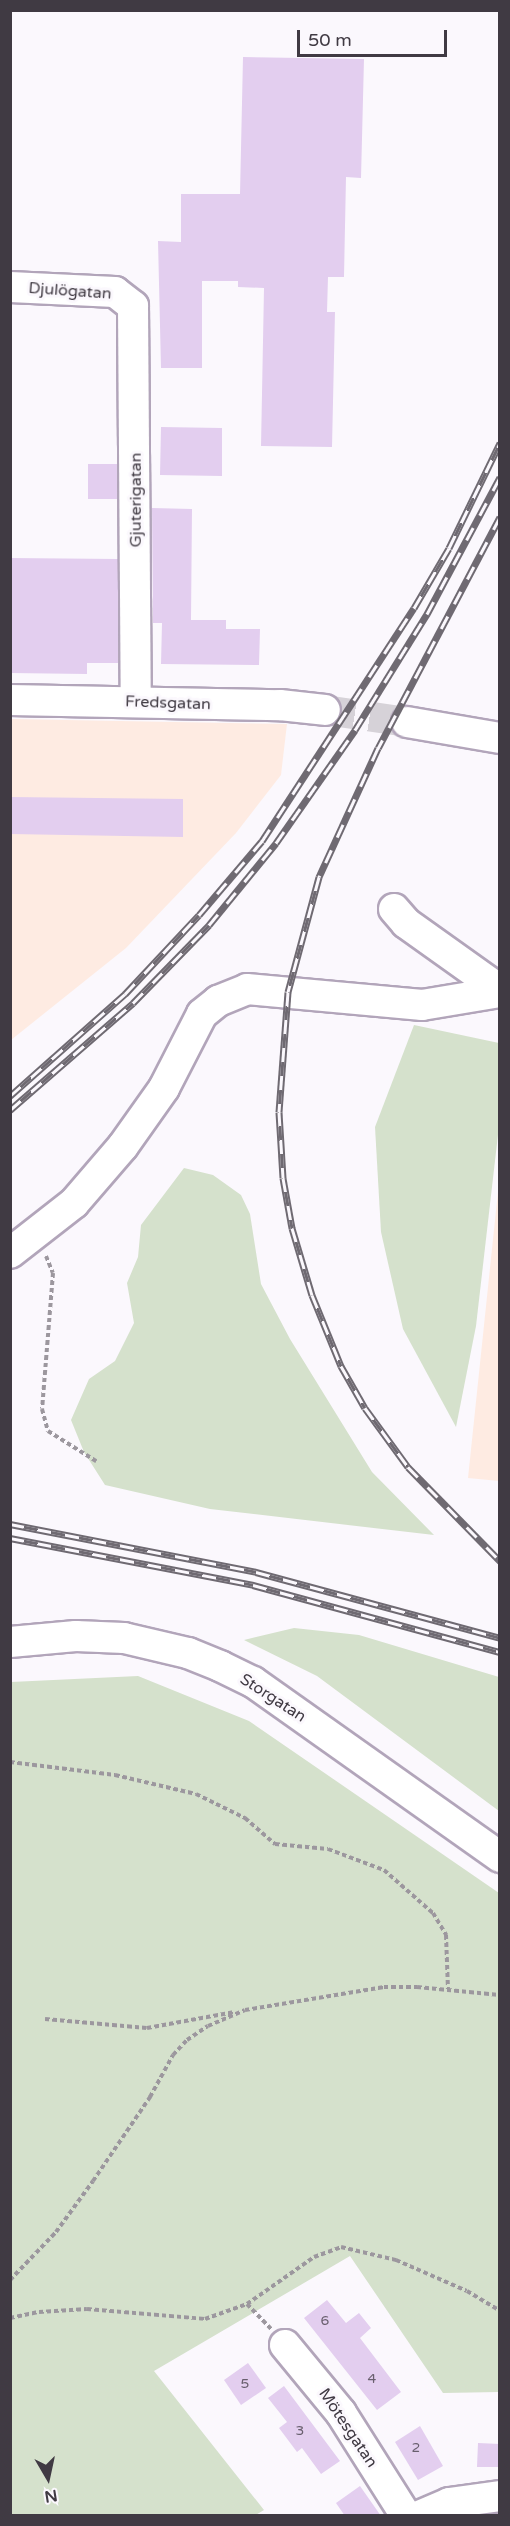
<!DOCTYPE html>
<meta charset="utf-8">
<style>
body{margin:0}
#map{position:relative;width:510px;height:2526px;overflow:hidden;background:#fbf8fd;font-family:"Varela Round",sans-serif}
div>[style]{position:absolute}
.industrial>*{inset:0;background:#feebe2}
.green>*{inset:0;background:#d5e1cc}
.building>*{inset:0;background:#e3ceef}
.minor-tunnel>*{height:30px;margin-top:-15px;transform-origin:0;background:repeating-linear-gradient(90deg,#d6d2d8 0 30px,transparent 0 45px)}
.path>*{height:4px;margin-top:-2px;transform-origin:0;background:repeating-linear-gradient(90deg,#9c979e 0 4.5px,transparent 0 7.5px)}
.roads{filter:drop-shadow(2px 0 #b2a5ba) drop-shadow(-2px 0 #b2a5ba) drop-shadow(0 2px #b2a5ba) drop-shadow(0 -2px #b2a5ba)}
.minor>*{height:30px;margin:-15px;padding:0 15px;transform-origin:15px;border-radius:15px;background:#fff}
.rail>*{height:7px;margin-top:-3.5px;transform-origin:0;background:repeating-linear-gradient(90deg,#fbf8fd 0 14px,#6f6a72 0 28px);box-sizing:border-box;border-block:2px solid #6f6a72}
span{translate:-50% -50%;white-space:nowrap;text-align:center;line-height:1.15;-webkit-text-stroke:6px #fbf8fd;paint-order:stroke}
.number-label{font-size:14px;color:#695f6e}
.number-label span{-webkit-text-stroke-width:0}
.street-label{font-size:16px;color:#403a43}
.frame{position:absolute;inset:0;border:12px solid #403a43;pointer-events:none}
.north{position:absolute;left:18px;top:2448px;width:60px;height:60px;-webkit-text-stroke:4px #fbf8fd;paint-order:stroke;rotate:171deg;font-size:16px;font-weight:700;line-height:24px;text-align:center;color:#403a43}
.north::after{content:'';display:block;margin:auto;width:21px;height:27px;background:#403a43;clip-path:polygon(50% 0,100% 100%,50% 72%,0 100%)}
.scale{position:absolute;left:297px;top:30px;width:150px;height:27px;box-sizing:border-box;border:3px solid #403a43;border-top:0;padding-left:8px;font-size:18px;line-height:21px;white-space:nowrap;color:#403a43;-webkit-text-stroke:4px #fbf8fd;paint-order:stroke}
</style>
<div id="map">
<div class="industrial">
<div style="clip-path:polygon(11px 719px,287px 724px,281px 775px,236px 833px,126px 948px,11px 1040px)"></div>
<div style="clip-path:polygon(499px 1182px,499px 1481px,468px 1478px)"></div>
</div>
<div class="green">
<div style="clip-path:polygon(414px 1025px,499px 1043px,499px 1126px,476px 1326px,456px 1427px,403px 1329px,381px 1232px,375px 1127px)"></div>
<div style="clip-path:polygon(184px 1168px,213px 1175px,241px 1195px,250px 1214px,261px 1284px,290px 1339px,372px 1472px,434px 1535px,210px 1509px,105px 1485px,84px 1452px,71px 1420px,89px 1379px,115px 1361px,134px 1323px,127px 1283px,138px 1257px,141px 1225px)"></div>
<div style="clip-path:polygon(294px 1628px,359px 1635px,499px 1677px,499px 1811px,317px 1676px,244px 1640px)"></div>
<div style="clip-path:polygon(138px 1676px,249px 1721px,499px 1893px,499px 2392px,443px 2393px,350px 2256px,154px 2371px,264px 2510px,254px 2516px,11px 2515px,11px 1682px)"></div>
</div>
<div class="building">
<div style="clip-path:polygon(243px 57px,364px 59px,361px 178px,346px 177px,344px 277px,328px 277px,327px 312px,335px 312px,332px 447px,261px 446px,264px 288px,238px 287px,238px 281px,202px 281px,202px 368px,161px 368px,158px 241px,181px 242px,181px 194px,240px 194px)"></div>
<div style="clip-path:polygon(161px 427px,222px 428px,222px 476px,160px 475px)"></div>
<div style="clip-path:polygon(88px 464px,117px 464px,117px 499px,88px 499px)"></div>
<div style="clip-path:polygon(152px 508px,192px 509px,191px 620px,226px 620px,226px 629px,260px 629px,259px 665px,161px 664px,162px 623px,153px 623px)"></div>
<div style="clip-path:polygon(10px 558px,118px 559px,118px 663px,87px 663px,87px 674px,10px 673px)"></div>
<div style="clip-path:polygon(10px 797px,183px 799px,183px 837px,10px 834px)"></div>
<div style="clip-path:polygon(327px 2300px,346px 2323px,359px 2313px,371px 2328px,360px 2338px,401px 2392px,377px 2410px,304px 2318px)"></div>
<div style="clip-path:polygon(248px 2363px,266px 2388px,241px 2405px,224px 2380px)"></div>
<div style="clip-path:polygon(284px 2386px,340px 2461px,321px 2474px,302px 2448px,297px 2452px,279px 2428px,287px 2422px,268px 2398px)"></div>
<div style="clip-path:polygon(420px 2426px,443px 2466px,418px 2480px,395px 2442px)"></div>
<div style="clip-path:polygon(478px 2443px,500px 2444px,500px 2467px,477px 2467px)"></div>
<div style="clip-path:polygon(360px 2486px,381px 2516px,345px 2516px,336px 2503px)"></div>
</div>
<div class="minor-tunnel">
<div style="left:325px;top:710px;width:83px;rotate:8.3deg"></div>
</div>
<div class="path">
<div style="left:46px;top:1256px;width:18px;rotate:68deg"></div>
<div style="left:53px;top:1273px;width:136px;rotate:94.6deg"></div>
<div style="left:42px;top:1409px;width:23px;rotate:75deg"></div>
<div style="left:48px;top:1431px;width:57px;rotate:32deg"></div>
<div style="left:10px;top:1762px;width:106px;rotate:7.1deg"></div>
<div style="left:115px;top:1775px;width:83px;rotate:13.2deg"></div>
<div style="left:196px;top:1794px;width:55px;rotate:26.1deg"></div>
<div style="left:245px;top:1818px;width:40px;rotate:41deg"></div>
<div style="left:275px;top:1844px;width:53px;rotate:5.4deg"></div>
<div style="left:328px;top:1849px;width:60px;rotate:20.6deg"></div>
<div style="left:384px;top:1870px;width:65px;rotate:41.3deg"></div>
<div style="left:433px;top:1913px;width:26px;rotate:59deg"></div>
<div style="left:446px;top:1935px;width:54px;rotate:87.9deg"></div>
<div style="left:45px;top:2019px;width:102px;rotate:5deg"></div>
<div style="left:147px;top:2028px;width:89px;rotate:-10.3deg"></div>
<div style="left:10px;top:2280px;width:66px;rotate:-46.2deg"></div>
<div style="left:56px;top:2232px;width:63px;rotate:-54deg"></div>
<div style="left:93px;top:2181px;width:102px;rotate:-55.8deg"></div>
<div style="left:150px;top:2097px;width:48px;rotate:-61.3deg"></div>
<div style="left:173px;top:2055px;width:21px;rotate:-47deg"></div>
<div style="left:187px;top:2040px;width:25px;rotate:-34deg"></div>
<div style="left:208px;top:2026px;width:40px;rotate:-23.4deg"></div>
<div style="left:245px;top:2010px;width:141px;rotate:-9.4deg"></div>
<div style="left:384px;top:1987px;width:33px"></div>
<div style="left:417px;top:1987px;width:83px;rotate:5.5deg"></div>
<div style="left:247px;top:2304px;width:35px;rotate:46deg"></div>
<div style="left:10px;top:2318px;width:30px;rotate:-12deg"></div>
<div style="left:39px;top:2312px;width:48px;rotate:-3.6deg"></div>
<div style="left:87px;top:2309px;width:118px;rotate:4.8deg"></div>
<div style="left:205px;top:2319px;width:45px;rotate:-19.7deg"></div>
<div style="left:247px;top:2304px;width:82px;rotate:-35deg"></div>
<div style="left:314px;top:2257px;width:29px;rotate:-20deg"></div>
<div style="left:341px;top:2247px;width:57px;rotate:13.3deg"></div>
<div style="left:396px;top:2260px;width:77px;rotate:23.6deg"></div>
<div style="left:467px;top:2291px;width:39px;rotate:31deg"></div>
</div>
<div class="roads">
<div class="minor">
<div style="left:10px;top:287px;width:105px;rotate:2.7deg"></div>
<div style="left:115px;top:292px;width:23px;rotate:38deg"></div>
<div style="left:133px;top:306px;width:396px;rotate:89.6deg"></div>
<div style="left:10px;top:700px;width:270px;rotate:1.1deg"></div>
<div style="left:280px;top:705px;width:45px;rotate:6.3deg"></div>
<div style="left:407px;top:722px;width:94px;rotate:9.8deg"></div>
<div style="left:394px;top:909px;width:18px;rotate:49deg"></div>
<div style="left:406px;top:923px;width:115px;rotate:35.5deg"></div>
<div style="left:10px;top:1253px;width:81px;rotate:-38deg"></div>
<div style="left:74px;top:1203px;width:75px;rotate:-49.3deg"></div>
<div style="left:123px;top:1146px;width:71px;rotate:-54.7deg"></div>
<div style="left:164px;top:1088px;width:83px;rotate:-62.8deg"></div>
<div style="left:202px;top:1014px;width:21px;rotate:-39deg"></div>
<div style="left:218px;top:1001px;width:31px;rotate:-22deg"></div>
<div style="left:247px;top:989px;width:176px;rotate:5.2deg"></div>
<div style="left:422px;top:1005px;width:79px;rotate:-9.5deg"></div>
<div style="left:10px;top:1642px;width:66px;rotate:-5.2deg"></div>
<div style="left:76px;top:1636px;width:48px;rotate:2.4deg"></div>
<div style="left:124px;top:1638px;width:66px;rotate:13.2deg"></div>
<div style="left:188px;top:1653px;width:35px;rotate:22deg"></div>
<div style="left:220px;top:1666px;width:37px;rotate:26deg"></div>
<div style="left:253px;top:1682px;width:303px;rotate:35.3deg"></div>
<div style="left:285px;top:2345px;width:88px;rotate:50.5deg"></div>
<div style="left:341px;top:2413px;width:122px;rotate:57.7deg"></div>
<div style="left:419px;top:2516px;width:33px;rotate:-23deg"></div>
<div style="left:449px;top:2503px;width:51px;rotate:-7.8deg"></div>
</div>
</div>
<div class="rail">
<div style="left:500px;top:517px;width:261px;rotate:117.8deg"></div>
<div style="left:378px;top:748px;width:142px;rotate:114.6deg"></div>
<div style="left:319px;top:877px;width:119px;rotate:105.1deg"></div>
<div style="left:288px;top:992px;width:120px;rotate:94.3deg"></div>
<div style="left:279px;top:1112px;width:66px;rotate:86.5deg"></div>
<div style="left:283px;top:1178px;width:51px;rotate:79.8deg"></div>
<div style="left:292px;top:1228px;width:70px;rotate:73.4deg"></div>
<div style="left:312px;top:1295px;width:77px;rotate:67.8deg"></div>
<div style="left:341px;top:1366px;width:48px;rotate:60.3deg"></div>
<div style="left:365px;top:1408px;width:73px;rotate:53.9deg"></div>
<div style="left:408px;top:1467px;width:132px;rotate:45.6deg"></div>
<div style="left:10px;top:1096px;width:154px;rotate:-41.6deg"></div>
<div style="left:125px;top:994px;width:108px;rotate:-46.9deg"></div>
<div style="left:199px;top:915px;width:97px;rotate:-49.6deg"></div>
<div style="left:262px;top:841px;width:278px;rotate:-56.9deg"></div>
<div style="left:414px;top:608px;width:69px;rotate:-59.7deg"></div>
<div style="left:449px;top:548px;width:117px;rotate:-64.1deg"></div>
<div style="left:10px;top:1110px;width:163px;rotate:-41deg"></div>
<div style="left:133px;top:1003px;width:109px;rotate:-45.7deg"></div>
<div style="left:209px;top:925px;width:106px;rotate:-50.7deg"></div>
<div style="left:276px;top:843px;width:138px;rotate:-55deg"></div>
<div style="left:355px;top:730px;width:137px;rotate:-58.2deg"></div>
<div style="left:427px;top:614px;width:155px;rotate:-61.9deg"></div>
<div style="left:10px;top:1524px;width:251px;rotate:11deg"></div>
<div style="left:256px;top:1572px;width:253px;rotate:15.1deg"></div>
<div style="left:10px;top:1538px;width:248px;rotate:10.9deg"></div>
<div style="left:253px;top:1585px;width:256px;rotate:15.2deg"></div>
</div>
<div class="number-label">
<span style="left:325px;top:2321px">6</span>
<span style="left:372px;top:2379px">4</span>
<span style="left:245px;top:2384px">5</span>
<span style="left:300px;top:2431px">3</span>
<span style="left:416px;top:2448px">2</span>
</div>
<div class="street-label">
<span style="left:70px;top:291px;rotate:4deg">Djulögatan</span>
<span style="left:136px;top:500px;rotate:-90deg">Gjuterigatan</span>
<span style="left:168px;top:703px;rotate:2deg">Fredsgatan</span>
<span style="left:273px;top:1698px;rotate:33deg">Storgatan</span>
<span style="left:348px;top:2428px;rotate:56deg">Mötesgatan</span>
</div>
<div class="frame"></div>
<div class="north">N</div>
<div class="scale">50 m</div>
</div>
